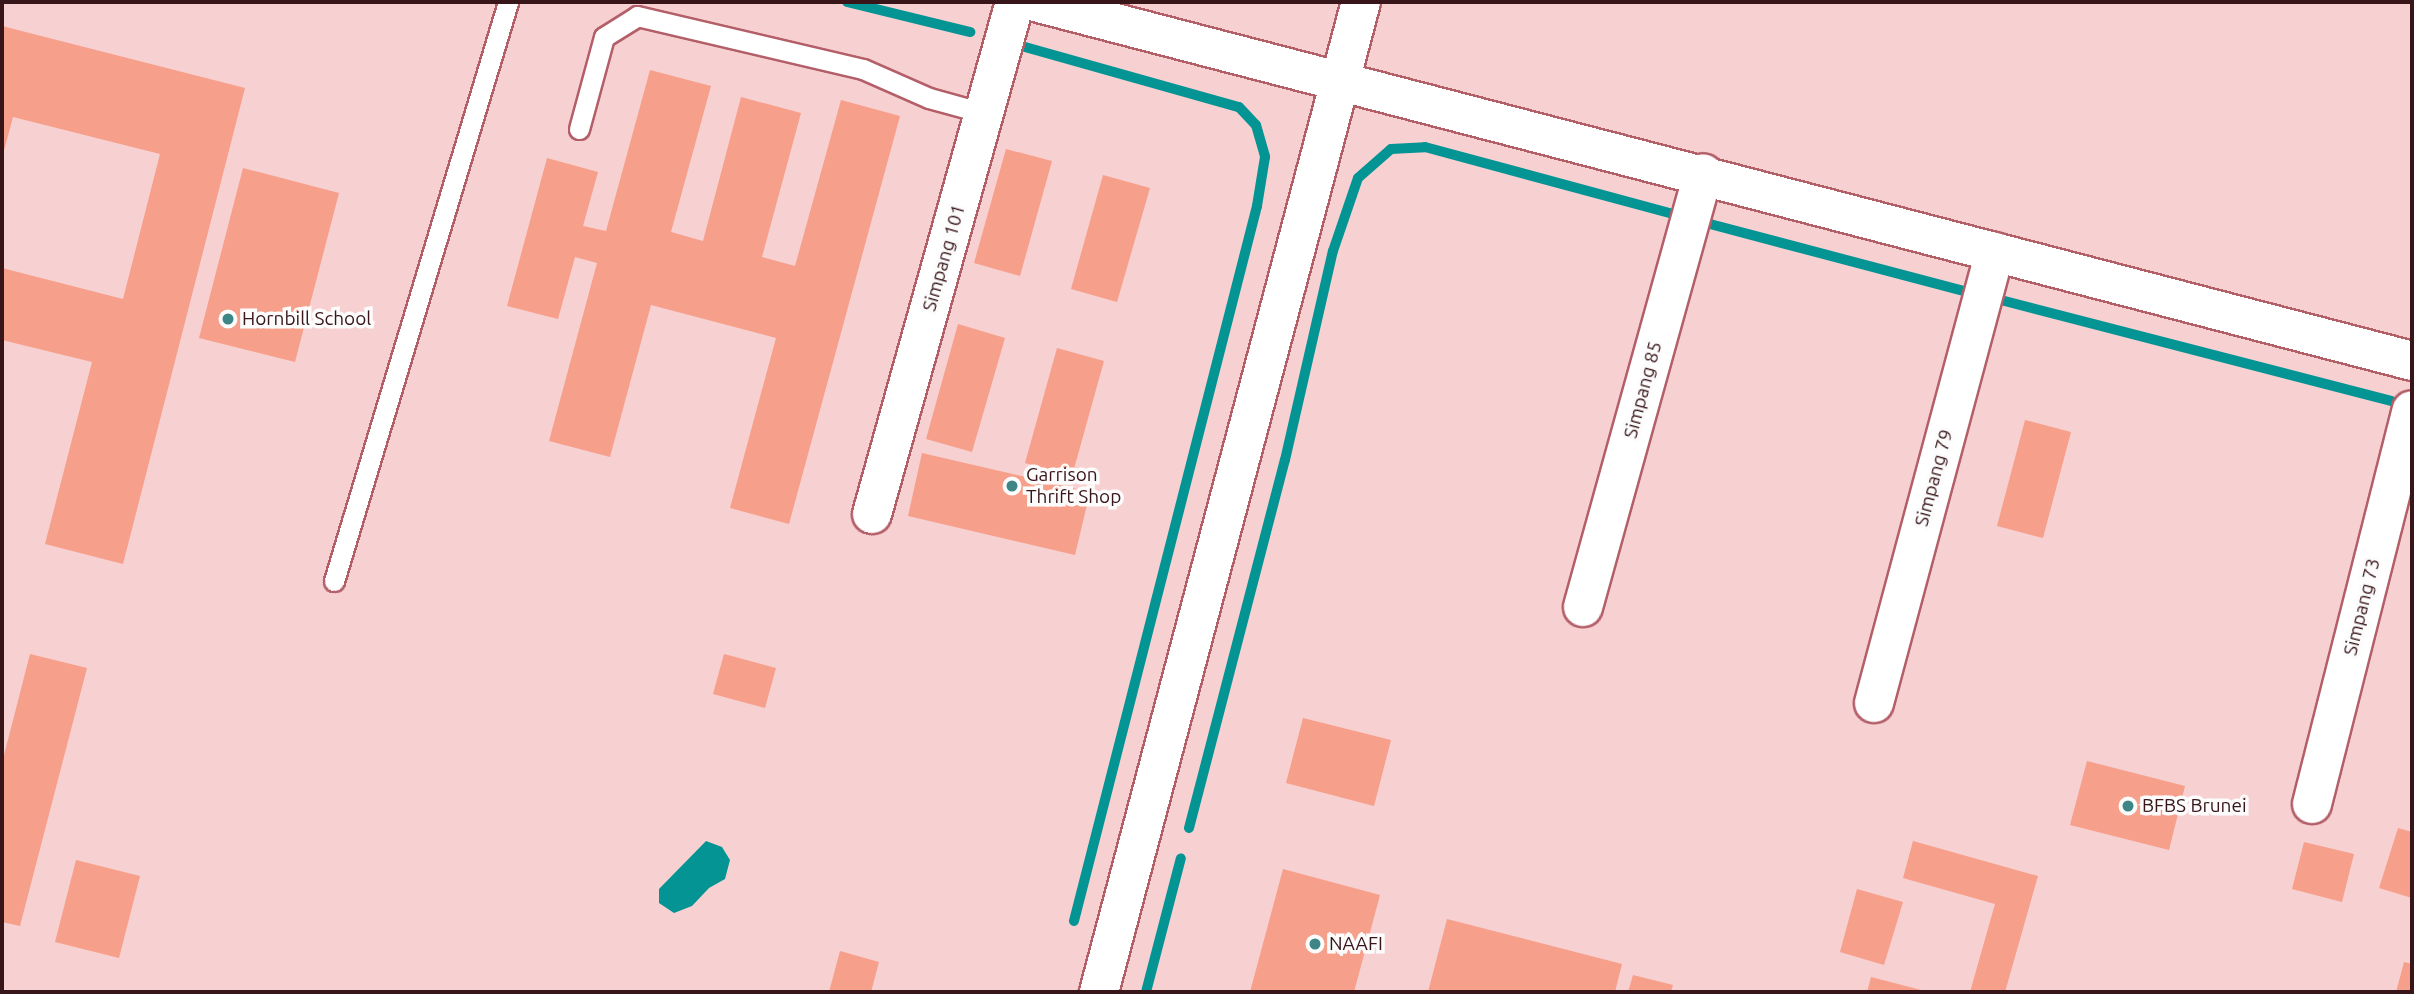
<!DOCTYPE html>
<html>
<head>
<meta charset="utf-8">
<style>
  body { margin:0 }
  #map { position:relative; width:2414px; height:994px; overflow:hidden; background:#f7d0d2; font-family:Ubuntu,sans-serif }
  div>[style] { position:absolute }
  .water>* { inset:0; background:#049494 }
  .stream>* { height:10px; margin:-5px; padding:0 5px; transform-origin:5px; border-radius:5px; background:#049494 }
  .building>* { inset:0; background:#f69f8a }
  .roads { filter:drop-shadow(2px 0 #b35f68) drop-shadow(-2px 0 #b35f68) drop-shadow(0 2px #b35f68) drop-shadow(0 -2px #b35f68) }
  .service>* { height:19px; margin:-9.5px; padding:0 9.5px; transform-origin:9.5px; border-radius:9.5px; background:#fff }
  .minor>* { height:38px; margin:-19px; padding:0 19px; transform-origin:19px; border-radius:19px; background:#fff }
  .dots>* { width:19px; height:19px; translate:-50% -50%; box-sizing:border-box; border:4px solid #fcfcfc; border-radius:50% }
  span { translate:-50% -50%; white-space:nowrap; text-align:center; line-height:1.15; -webkit-text-stroke:7px #fcfcfc; paint-order:stroke }
  .street-label { font-size:19px; color:#371519 }
  .poi-label { font-size:19px; color:#371519 }
  .left { translate:0 -50%; text-align:left }
  .frame { position:absolute; inset:0; border:4px solid #371519; pointer-events:none }
</style>
</head>
<body>
<div id="map">
  <div class="water">
    <div style="clip-path:polygon(706px 841px,722px 847px,730px 860px,725px 879px,709px 888px,692px 906px,674px 913px,659px 903px,659px 889px)"></div>
  </div>
  <div class="stream">
    <div style="left:847px;top:2px;width:127px;rotate:13.7deg"></div>
    <div style="left:1025px;top:47px;width:222px;rotate:15.7deg"></div>
    <div style="left:1239px;top:107px;width:25px;rotate:47deg"></div>
    <div style="left:1256px;top:125px;width:33px;rotate:74deg"></div>
    <div style="left:1265px;top:157px;width:50px;rotate:99.3deg"></div>
    <div style="left:1257px;top:206px;width:738px;rotate:104.36deg"></div>
    <div style="left:1710px;top:224px;width:263px;rotate:14.8deg"></div>
    <div style="left:1997px;top:299px;width:407px;rotate:14.5deg"></div>
    <div style="left:1189px;top:828px;width:380px;rotate:-75.4deg"></div>
    <div style="left:1285px;top:460px;width:214px;rotate:-77.1deg"></div>
    <div style="left:1333px;top:251px;width:77px;rotate:-71.1deg"></div>
    <div style="left:1358px;top:178px;width:44px;rotate:-41.3deg"></div>
    <div style="left:1391px;top:149px;width:34px;rotate:-3deg"></div>
    <div style="left:1425px;top:147px;width:258px;rotate:15.1deg"></div>
    <div style="left:1146px;top:992px;width:138px;rotate:-75.4deg"></div>
  </div>
  <div class="building">
    <div style="clip-path:polygon(2px 26px,245px 88px,123px 564px,45px 544px,92px 362px,2px 340px,2px 268px,123px 299px,160px 154px,13px 117px,2px 158px)"></div>
    <div style="clip-path:polygon(650px 70px,711px 86px,671px 232px,703px 241px,741px 97px,801px 113px,762px 257px,795px 266px,841px 100px,900px 116px,789px 524px,730px 508px,776px 338px,651px 305px,610px 457px,549px 441px,597px 263px,575px 257px,558px 319px,507px 306px,547px 158px,598px 172px,583px 226px,606px 231px)"></div>
    <div style="clip-path:polygon(1006px 149px,1052px 161px,1020px 276px,974px 263px)"></div>
    <div style="clip-path:polygon(243px 168px,339px 193px,295px 362px,199px 338px)"></div>
    <div style="clip-path:polygon(1103px 175px,1150px 188px,1117px 302px,1071px 289px)"></div>
    <div style="clip-path:polygon(958px 324px,1005px 338px,972px 452px,926px 439px)"></div>
    <div style="clip-path:polygon(1057px 348px,1104px 361px,1072px 476px,1025px 463px)"></div>
    <div style="clip-path:polygon(2025px 420px,2071px 432px,2043px 538px,1997px 526px)"></div>
    <div style="clip-path:polygon(922px 453px,1090px 492px,1075px 555px,908px 516px)"></div>
    <div style="clip-path:polygon(30px 654px,87px 668px,20px 926px,2px 922px,2px 763px)"></div>
    <div style="clip-path:polygon(724px 654px,776px 668px,765px 708px,713px 694px)"></div>
    <div style="clip-path:polygon(1303px 718px,1391px 740px,1374px 806px,1286px 783px)"></div>
    <div style="clip-path:polygon(2087px 761px,2185px 786px,2169px 850px,2070px 825px)"></div>
    <div style="clip-path:polygon(2398px 828px,2412px 832px,2412px 898px,2379px 888px)"></div>
    <div style="clip-path:polygon(1913px 841px,2038px 876px,2005px 992px,1970px 992px,1995px 904px,1903px 878px)"></div>
    <div style="clip-path:polygon(2304px 842px,2354px 854px,2342px 902px,2292px 889px)"></div>
    <div style="clip-path:polygon(76px 860px,140px 876px,119px 958px,55px 942px)"></div>
    <div style="clip-path:polygon(1283px 869px,1380px 895px,1354px 992px,1250px 992px)"></div>
    <div style="clip-path:polygon(1857px 889px,1903px 902px,1884px 965px,1840px 952px)"></div>
    <div style="clip-path:polygon(1447px 919px,1622px 964px,1615px 992px,1428px 992px)"></div>
    <div style="clip-path:polygon(840px 951px,879px 962px,871px 992px,829px 992px)"></div>
    <div style="clip-path:polygon(2404px 962px,2412px 964px,2412px 992px,2396px 992px)"></div>
    <div style="clip-path:polygon(1633px 975px,1673px 985px,1671px 992px,1628px 992px)"></div>
    <div style="clip-path:polygon(1871px 977px,1925px 991px,1925px 992px,1867px 992px)"></div>
  </div>
  <div class="roads">
    <div class="service">
      <div style="left:579px;top:129px;width:95px;rotate:-74.8deg"></div>
      <div style="left:604px;top:37px;width:39px;rotate:-32deg"></div>
      <div style="left:637px;top:16px;width:232px;rotate:13.2deg"></div>
      <div style="left:863px;top:69px;width:72px;rotate:23.7deg"></div>
      <div style="left:929px;top:98px;width:57px;rotate:15.3deg"></div>
      <div style="left:334px;top:581px;width:605px;rotate:-73.27deg"></div>
    </div>
    <div class="minor">
      <div style="left:1035px;top:2px;width:1423px;rotate:14.61deg"></div>
      <div style="left:872px;top:514px;width:532px;rotate:-74.4deg"></div>
      <div style="left:1583px;top:607px;width:450px;rotate:-74.5deg"></div>
      <div style="left:1874px;top:703px;width:467px;rotate:-75deg"></div>
      <div style="left:2312px;top:804px;width:406px;rotate:-75.8deg"></div>
      <div style="left:1099px;top:992px;width:1024px;rotate:-75.18deg"></div>
    </div>
  </div>
  <div class="dots">
    <div style="left:228px;top:319px;background:#3e8686"></div>
    <div style="left:1012px;top:486px;background:#3e8686"></div>
    <div style="left:2128px;top:806px;background:#3e8686"></div>
    <div style="left:1315px;top:944px;background:#3e8686"></div>
  </div>
  <div class="street-label">
    <span style="left:944px;top:258px;rotate:-74deg">Simpang 101</span>
    <span style="left:1643px;top:390px;rotate:-75deg">Simpang 85</span>
    <span style="left:1934px;top:478px;rotate:-75deg">Simpang 79</span>
    <span style="left:2362px;top:607px;rotate:-76deg">Simpang 73</span>
  </div>
  <div class="poi-label">
    <span class="left" style="left:242px;top:319px">Hornbill School</span>
    <span class="left" style="left:1026px;top:486px">Garrison<br>Thrift Shop</span>
    <span class="left" style="left:2142px;top:806px">BFBS Brunei</span>
    <span class="left" style="left:1329px;top:944px">NAAFI</span>
  </div>
  <div class="frame"></div>
</div>
</body>
</html>
